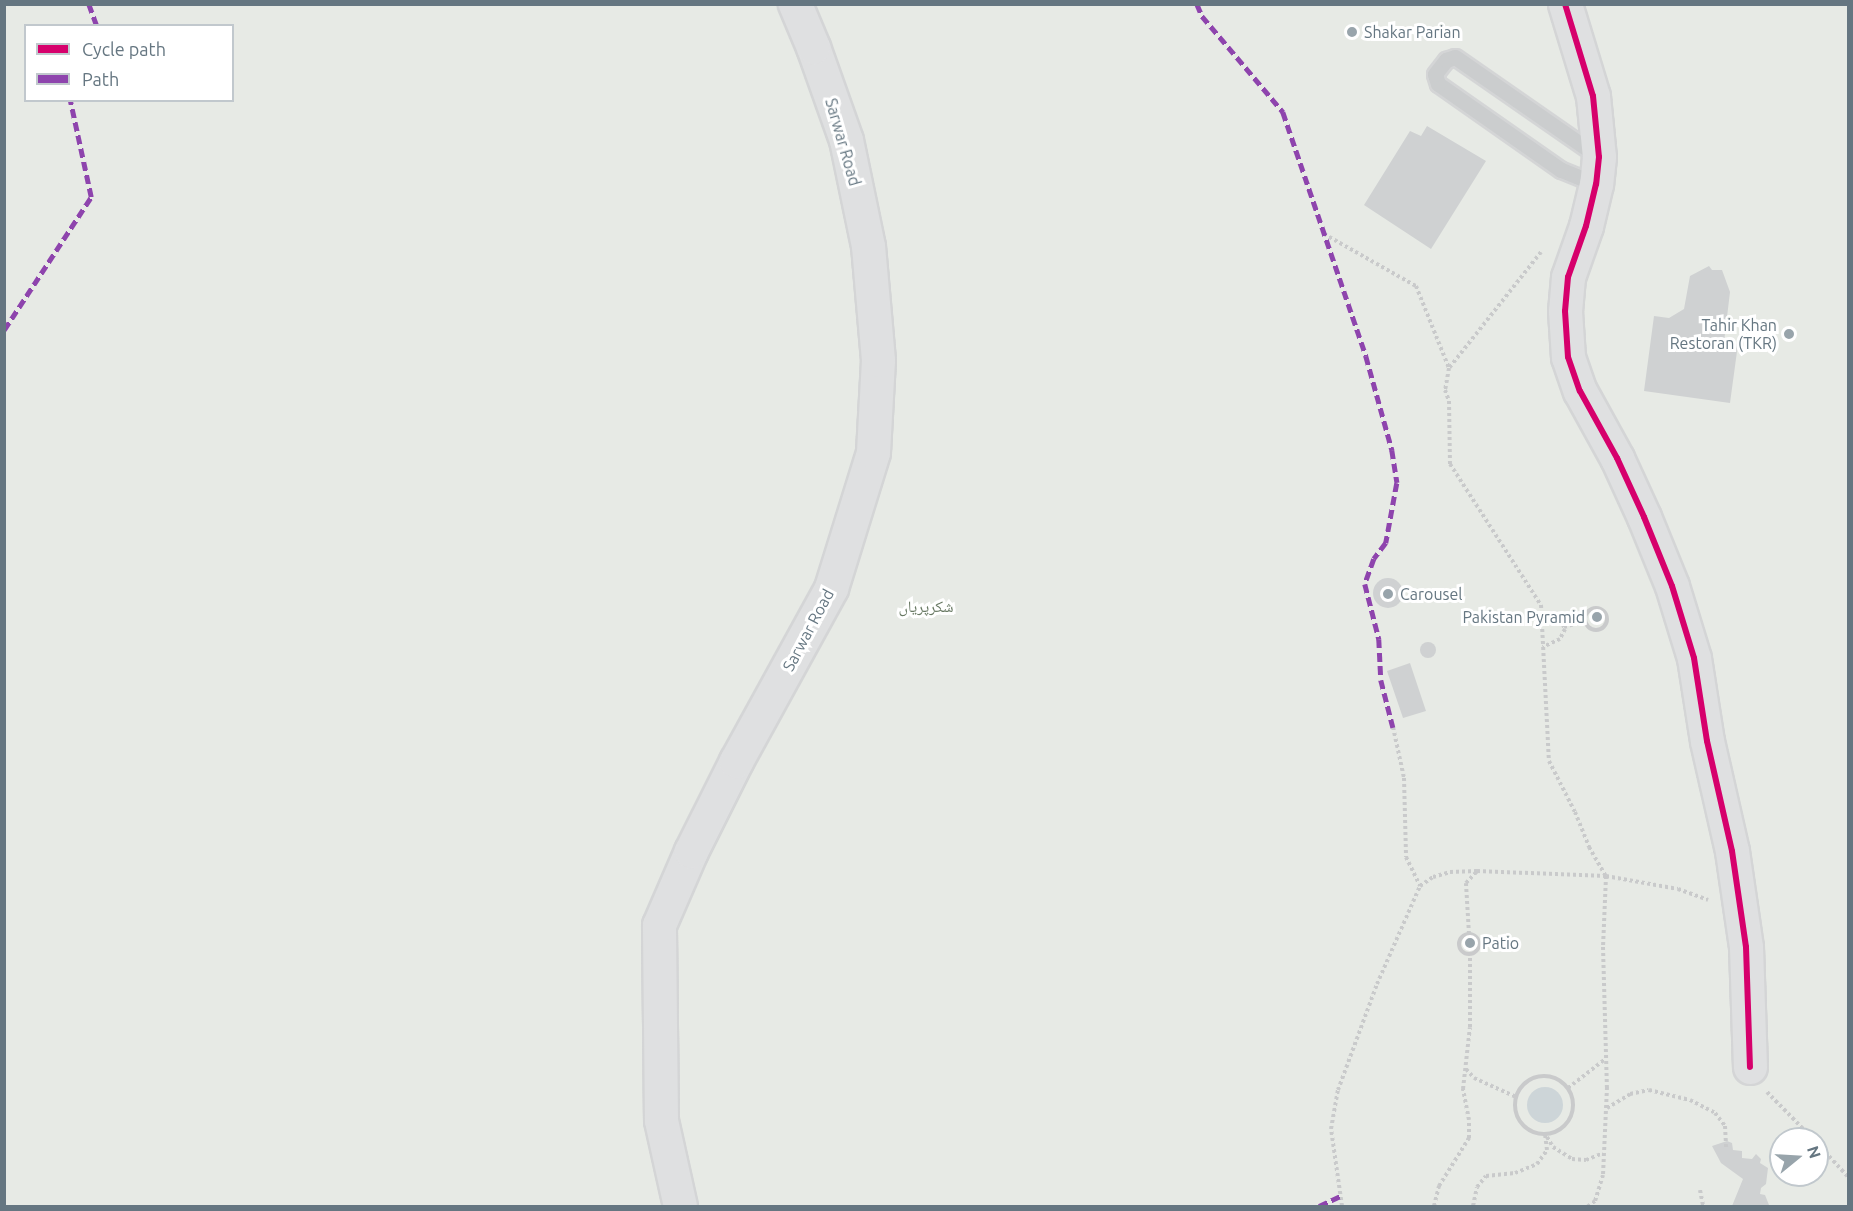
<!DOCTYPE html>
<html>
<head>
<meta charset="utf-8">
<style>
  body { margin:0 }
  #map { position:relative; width:1853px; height:1211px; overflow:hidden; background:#f8f8f8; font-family:Ubuntu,"Noto Naskh Arabic",sans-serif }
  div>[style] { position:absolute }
  .green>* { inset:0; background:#e7eae5 }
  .water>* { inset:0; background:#cdd5d8 }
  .round { border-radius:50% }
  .building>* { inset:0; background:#cfd1d2 }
  .path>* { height:4px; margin-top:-2px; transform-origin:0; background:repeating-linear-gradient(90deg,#c9cacb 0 3px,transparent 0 6px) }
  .path>.ring { margin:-2px; padding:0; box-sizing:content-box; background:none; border:4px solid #c9cacb; border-radius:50% }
  .roads { filter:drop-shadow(2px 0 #d4d5d6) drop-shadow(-2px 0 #d4d5d6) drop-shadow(0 2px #d4d5d6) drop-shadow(0 -2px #d4d5d6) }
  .lane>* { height:15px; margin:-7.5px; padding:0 7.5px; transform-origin:7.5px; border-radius:7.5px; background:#cbcdce }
  .secondary>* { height:33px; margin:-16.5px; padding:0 16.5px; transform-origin:16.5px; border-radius:16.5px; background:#dfe0e1 }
  .quiet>* { height:4.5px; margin-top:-2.25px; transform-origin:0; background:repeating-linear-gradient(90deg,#8e44ad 0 9px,transparent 0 13.5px) }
  .cycleway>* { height:6px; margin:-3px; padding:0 3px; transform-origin:3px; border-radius:3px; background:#d6006c }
  .dots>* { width:16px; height:16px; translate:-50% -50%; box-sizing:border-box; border:3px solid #fff; border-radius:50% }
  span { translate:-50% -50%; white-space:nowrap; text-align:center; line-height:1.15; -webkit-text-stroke:6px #fff; paint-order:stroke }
  .poi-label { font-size:16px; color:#657681 }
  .left { translate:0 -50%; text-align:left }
  .right { translate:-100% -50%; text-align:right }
  .street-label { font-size:16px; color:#657681 }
  .park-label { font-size:16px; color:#687963 }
  .frame { position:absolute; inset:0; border:6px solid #657681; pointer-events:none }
  .legend { position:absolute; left:24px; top:24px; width:210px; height:78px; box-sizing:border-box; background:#fff; border:2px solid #c1c8cd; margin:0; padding:8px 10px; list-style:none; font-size:18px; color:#657681 }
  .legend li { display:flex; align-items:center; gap:12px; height:30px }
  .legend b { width:30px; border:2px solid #c1c8cd }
  .north { position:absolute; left:1769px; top:1127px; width:60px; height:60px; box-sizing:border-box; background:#fff; border:2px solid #c1c8cd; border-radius:50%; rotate:72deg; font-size:16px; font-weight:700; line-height:24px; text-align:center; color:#657681 }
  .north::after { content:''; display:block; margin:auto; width:21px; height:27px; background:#98a4ab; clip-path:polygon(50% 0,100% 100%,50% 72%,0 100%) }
</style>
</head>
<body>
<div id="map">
  <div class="green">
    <div style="clip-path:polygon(evenodd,5px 5px,1848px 5px,1848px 1206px,5px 1206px,5px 5px,26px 26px,232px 26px,232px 100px,26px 100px,26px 26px,5px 5px,1781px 1139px,1817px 1139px,1817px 1175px,1781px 1175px,1781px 1139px)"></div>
  </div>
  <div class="water">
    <div class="round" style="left:1527px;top:1087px;width:36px;height:36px"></div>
  </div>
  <div class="building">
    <div style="clip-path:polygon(1427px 126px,1486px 161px,1431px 249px,1364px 205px,1410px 131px,1421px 136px)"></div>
    <div style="clip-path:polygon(1709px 266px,1712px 270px,1722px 270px,1730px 292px,1724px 342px,1738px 344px,1730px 403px,1644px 391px,1654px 316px,1669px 318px,1684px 309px,1690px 276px)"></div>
    <div class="round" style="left:1373px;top:578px;width:30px;height:30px"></div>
    <div class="round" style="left:1420px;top:642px;width:16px;height:16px"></div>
    <div style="clip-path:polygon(1410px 663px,1426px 711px,1403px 718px,1387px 671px)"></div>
    <div class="round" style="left:1463px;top:937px;width:14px;height:14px"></div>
    <div style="clip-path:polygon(1727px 1141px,1732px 1143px,1733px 1150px,1742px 1151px,1742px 1158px,1752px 1159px,1756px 1154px,1761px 1159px,1760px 1163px,1768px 1168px,1766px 1184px,1761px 1188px,1760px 1194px,1765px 1195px,1769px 1205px,1732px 1206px,1743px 1179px,1721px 1163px,1712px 1146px)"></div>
  </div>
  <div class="path">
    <div style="left:1324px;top:234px;width:106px;rotate:29.5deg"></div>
    <div style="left:1416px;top:286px;width:88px;rotate:68.1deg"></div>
    <div style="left:1541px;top:252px;width:148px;rotate:128.4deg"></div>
    <div style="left:1449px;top:368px;width:22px;rotate:100deg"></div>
    <div style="left:1445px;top:390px;width:12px;rotate:70deg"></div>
    <div style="left:1449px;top:401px;width:63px;rotate:89.1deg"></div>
    <div style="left:1450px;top:464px;width:168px;rotate:57.2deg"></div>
    <div style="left:1541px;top:605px;width:156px;rotate:87.1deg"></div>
    <div style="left:1549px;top:761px;width:57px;rotate:63deg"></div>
    <div style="left:1575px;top:812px;width:38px;rotate:68deg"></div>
    <div style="left:1589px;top:847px;width:34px;rotate:60deg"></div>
    <div style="left:1606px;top:876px;width:71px;rotate:92.4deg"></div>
    <div style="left:1603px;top:947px;width:140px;rotate:88.4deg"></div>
    <div style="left:1607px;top:1087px;width:88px;rotate:92.6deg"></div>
    <div style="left:1603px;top:1175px;width:27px;rotate:107deg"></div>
    <div style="left:1595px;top:1201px;width:9px;rotate:144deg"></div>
    <div class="ring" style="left:1585px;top:608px;width:18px;height:18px"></div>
    <div style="left:1541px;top:618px;width:19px;rotate:3deg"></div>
    <div style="left:1560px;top:619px;width:11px;rotate:63deg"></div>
    <div style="left:1565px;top:629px;width:11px;rotate:117deg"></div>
    <div style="left:1560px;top:639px;width:19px;rotate:155deg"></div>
    <div style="left:1564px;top:627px;width:22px;rotate:-16deg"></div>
    <div style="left:1393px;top:727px;width:52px;rotate:77.8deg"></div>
    <div style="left:1404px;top:778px;width:79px;rotate:88.5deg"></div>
    <div style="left:1406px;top:857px;width:32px;rotate:64deg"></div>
    <div style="left:1469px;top:934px;width:51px;rotate:-93.4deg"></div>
    <div style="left:1466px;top:883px;width:16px;rotate:-47deg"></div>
    <div style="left:1477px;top:871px;width:129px;rotate:2.2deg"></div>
    <div style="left:1606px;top:876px;width:73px;rotate:10.2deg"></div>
    <div style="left:1678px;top:889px;width:32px;rotate:20deg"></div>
    <div class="ring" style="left:1459px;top:934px;width:16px;height:16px"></div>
    <div style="left:1466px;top:1069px;width:12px;rotate:48deg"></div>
    <div style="left:1474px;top:1078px;width:46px;rotate:24.3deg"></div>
    <div class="ring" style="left:1515px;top:1076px;width:54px;height:54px"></div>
    <div style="left:1568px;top:1088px;width:46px;rotate:-37.9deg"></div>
    <div style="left:1767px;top:1092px;width:66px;rotate:45.6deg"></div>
    <div style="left:1607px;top:1108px;width:27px;rotate:-31deg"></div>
    <div style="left:1630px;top:1094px;width:19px;rotate:-12deg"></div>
    <div style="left:1649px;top:1090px;width:42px;rotate:13.7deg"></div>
    <div style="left:1690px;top:1100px;width:28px;rotate:27deg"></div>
    <div style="left:1715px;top:1113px;width:16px;rotate:52deg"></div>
    <div style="left:1725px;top:1126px;width:22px;rotate:87deg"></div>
    <div style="left:1547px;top:1137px;width:12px;rotate:59deg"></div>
    <div style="left:1553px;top:1147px;width:22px;rotate:32deg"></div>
    <div style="left:1572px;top:1159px;width:14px;rotate:4deg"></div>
    <div style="left:1586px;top:1160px;width:18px;rotate:-22deg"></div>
    <div style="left:1817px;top:1143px;width:46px;rotate:47.6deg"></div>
    <div style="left:1700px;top:1190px;width:16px;rotate:79deg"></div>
    <div style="left:1342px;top:1206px;width:78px;rotate:-98.1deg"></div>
    <div style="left:1331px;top:1129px;width:40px;rotate:-80deg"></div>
    <div style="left:1338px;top:1090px;width:113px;rotate:-69.8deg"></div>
    <div style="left:1377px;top:984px;width:107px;rotate:-66.3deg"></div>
    <div style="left:1420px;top:886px;width:16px;rotate:-35deg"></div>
    <div style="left:1433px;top:877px;width:18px;rotate:-16deg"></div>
    <div style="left:1450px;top:872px;width:27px;rotate:-2deg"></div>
    <div style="left:1434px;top:1206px;width:21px;rotate:-76deg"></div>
    <div style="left:1439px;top:1186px;width:57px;rotate:-58deg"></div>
    <div style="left:1469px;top:1138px;width:18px;rotate:-90deg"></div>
    <div style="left:1469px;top:1120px;width:32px;rotate:-101deg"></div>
    <div style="left:1463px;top:1089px;width:62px;rotate:-83.6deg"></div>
    <div style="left:1470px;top:1027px;width:73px;rotate:-90deg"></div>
    <div style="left:1473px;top:1206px;width:19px;rotate:-78deg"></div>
    <div style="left:1477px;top:1187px;width:14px;rotate:-51deg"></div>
    <div style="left:1486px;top:1176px;width:29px;rotate:-6deg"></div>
    <div style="left:1515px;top:1173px;width:24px;rotate:-22deg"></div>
    <div style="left:1537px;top:1164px;width:17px;rotate:-54deg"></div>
    <div style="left:1547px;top:1150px;width:16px;rotate:-97deg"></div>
  </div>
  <div class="roads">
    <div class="lane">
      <div style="left:1596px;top:184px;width:38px;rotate:-158deg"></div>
      <div style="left:1561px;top:170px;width:150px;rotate:-145deg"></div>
      <div style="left:1438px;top:84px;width:10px;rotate:-107deg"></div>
      <div style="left:1435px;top:74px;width:18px;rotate:-52deg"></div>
      <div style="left:1446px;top:60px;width:9px;rotate:-18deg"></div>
      <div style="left:1455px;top:57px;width:172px;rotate:34.8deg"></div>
    </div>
    <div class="secondary">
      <div style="left:1565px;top:4px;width:96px;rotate:73.1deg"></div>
      <div style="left:1593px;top:96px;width:61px;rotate:84.4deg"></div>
      <div style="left:1599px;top:157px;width:27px;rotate:96deg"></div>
      <div style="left:1596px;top:184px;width:43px;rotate:103.4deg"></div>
      <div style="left:1586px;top:226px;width:54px;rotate:109.4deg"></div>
      <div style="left:1568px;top:277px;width:34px;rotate:95deg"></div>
      <div style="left:1565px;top:311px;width:46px;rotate:86.3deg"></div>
      <div style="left:1568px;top:357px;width:36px;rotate:71deg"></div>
      <div style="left:1580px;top:391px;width:77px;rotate:61.1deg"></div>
      <div style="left:1617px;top:458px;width:65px;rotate:65.4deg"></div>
      <div style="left:1644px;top:517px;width:74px;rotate:67.9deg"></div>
      <div style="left:1672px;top:586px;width:75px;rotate:73deg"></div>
      <div style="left:1694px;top:658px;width:84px;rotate:81.1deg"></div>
      <div style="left:1707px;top:741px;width:113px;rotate:77.2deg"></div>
      <div style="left:1732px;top:851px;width:97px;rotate:81.7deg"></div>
      <div style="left:1746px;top:947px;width:120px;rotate:88.1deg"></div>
      <div style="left:680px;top:1206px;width:88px;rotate:-102.5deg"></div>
      <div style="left:661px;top:1120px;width:195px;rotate:-90.6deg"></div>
      <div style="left:659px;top:925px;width:81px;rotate:-66.6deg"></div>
      <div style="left:691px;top:851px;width:101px;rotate:-63.4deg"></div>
      <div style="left:736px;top:761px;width:197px;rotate:-61.2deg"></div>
      <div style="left:831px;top:588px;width:142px;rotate:-72.8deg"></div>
      <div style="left:873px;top:452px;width:92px;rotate:-86.9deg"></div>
      <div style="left:878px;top:360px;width:114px;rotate:-95deg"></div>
      <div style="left:868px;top:246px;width:108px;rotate:-101.7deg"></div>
      <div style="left:846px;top:140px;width:99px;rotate:-109.5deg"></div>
      <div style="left:813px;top:47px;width:47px;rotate:-112.7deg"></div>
    </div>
  </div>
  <div class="quiet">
    <div style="left:89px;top:4px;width:23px;rotate:70deg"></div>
    <div style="left:1197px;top:4px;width:13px;rotate:67deg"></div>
    <div style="left:1202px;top:16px;width:126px;rotate:49.8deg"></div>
    <div style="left:1283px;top:112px;width:258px;rotate:71.2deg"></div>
    <div style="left:1366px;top:356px;width:98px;rotate:74.5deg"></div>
    <div style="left:1392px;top:450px;width:33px;rotate:81deg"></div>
    <div style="left:1397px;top:483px;width:61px;rotate:100.4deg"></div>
    <div style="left:1386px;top:543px;width:20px;rotate:127deg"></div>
    <div style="left:1374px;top:559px;width:27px;rotate:110deg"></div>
    <div style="left:1365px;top:584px;width:57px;rotate:75.7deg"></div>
    <div style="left:1379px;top:639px;width:41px;rotate:87.2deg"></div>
    <div style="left:1381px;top:680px;width:49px;rotate:75.7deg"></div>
    <div style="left:4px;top:330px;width:159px;rotate:-56.8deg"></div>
    <div style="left:91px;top:197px;width:99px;rotate:-102.2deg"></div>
    <div style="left:1319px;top:1206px;width:23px;rotate:-25deg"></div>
  </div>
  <div class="cycleway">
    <div style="left:1565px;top:4px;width:96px;rotate:73.1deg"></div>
    <div style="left:1593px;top:96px;width:61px;rotate:84.4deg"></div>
    <div style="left:1599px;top:157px;width:27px;rotate:96deg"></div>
    <div style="left:1596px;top:184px;width:43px;rotate:103.4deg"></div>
    <div style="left:1586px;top:226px;width:54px;rotate:109.4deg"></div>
    <div style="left:1568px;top:277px;width:34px;rotate:95deg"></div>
    <div style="left:1565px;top:311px;width:46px;rotate:86.3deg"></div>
    <div style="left:1568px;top:357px;width:36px;rotate:71deg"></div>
    <div style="left:1580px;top:391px;width:77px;rotate:61.1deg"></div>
    <div style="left:1617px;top:458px;width:65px;rotate:65.4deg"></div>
    <div style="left:1644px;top:517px;width:74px;rotate:67.9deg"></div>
    <div style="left:1672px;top:586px;width:75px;rotate:73deg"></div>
    <div style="left:1694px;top:658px;width:84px;rotate:81.1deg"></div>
    <div style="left:1707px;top:741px;width:113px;rotate:77.2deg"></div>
    <div style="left:1732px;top:851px;width:97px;rotate:81.7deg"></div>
    <div style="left:1746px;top:947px;width:120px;rotate:88.1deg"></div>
  </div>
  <div class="dots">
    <div style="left:1352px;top:32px;background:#98a4ab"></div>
    <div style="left:1789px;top:334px;background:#98a4ab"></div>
    <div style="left:1388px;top:594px;background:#98a4ab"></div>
    <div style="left:1597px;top:617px;background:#98a4ab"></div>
    <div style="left:1470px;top:943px;background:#98a4ab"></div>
  </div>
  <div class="poi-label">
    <span class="left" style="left:1364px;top:32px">Shakar Parian</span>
    <span class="right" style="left:1777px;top:334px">Tahir Khan<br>Restoran (TKR)</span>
    <span class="left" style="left:1400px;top:594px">Carousel</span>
    <span class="right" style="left:1585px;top:617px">Pakistan Pyramid</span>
    <span class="left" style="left:1482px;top:943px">Patio</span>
  </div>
  <div class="street-label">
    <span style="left:843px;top:142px;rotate:74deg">Sarwar Road</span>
    <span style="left:808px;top:630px;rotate:-62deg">Sarwar Road</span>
  </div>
  <div class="park-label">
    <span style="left:926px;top:606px">شکرپریاں</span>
  </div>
  <div class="frame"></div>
  <ul class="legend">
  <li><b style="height:8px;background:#d6006c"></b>Cycle path</li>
  <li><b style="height:8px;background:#8e44ad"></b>Path</li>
  </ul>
  <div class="north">N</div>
</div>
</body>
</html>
